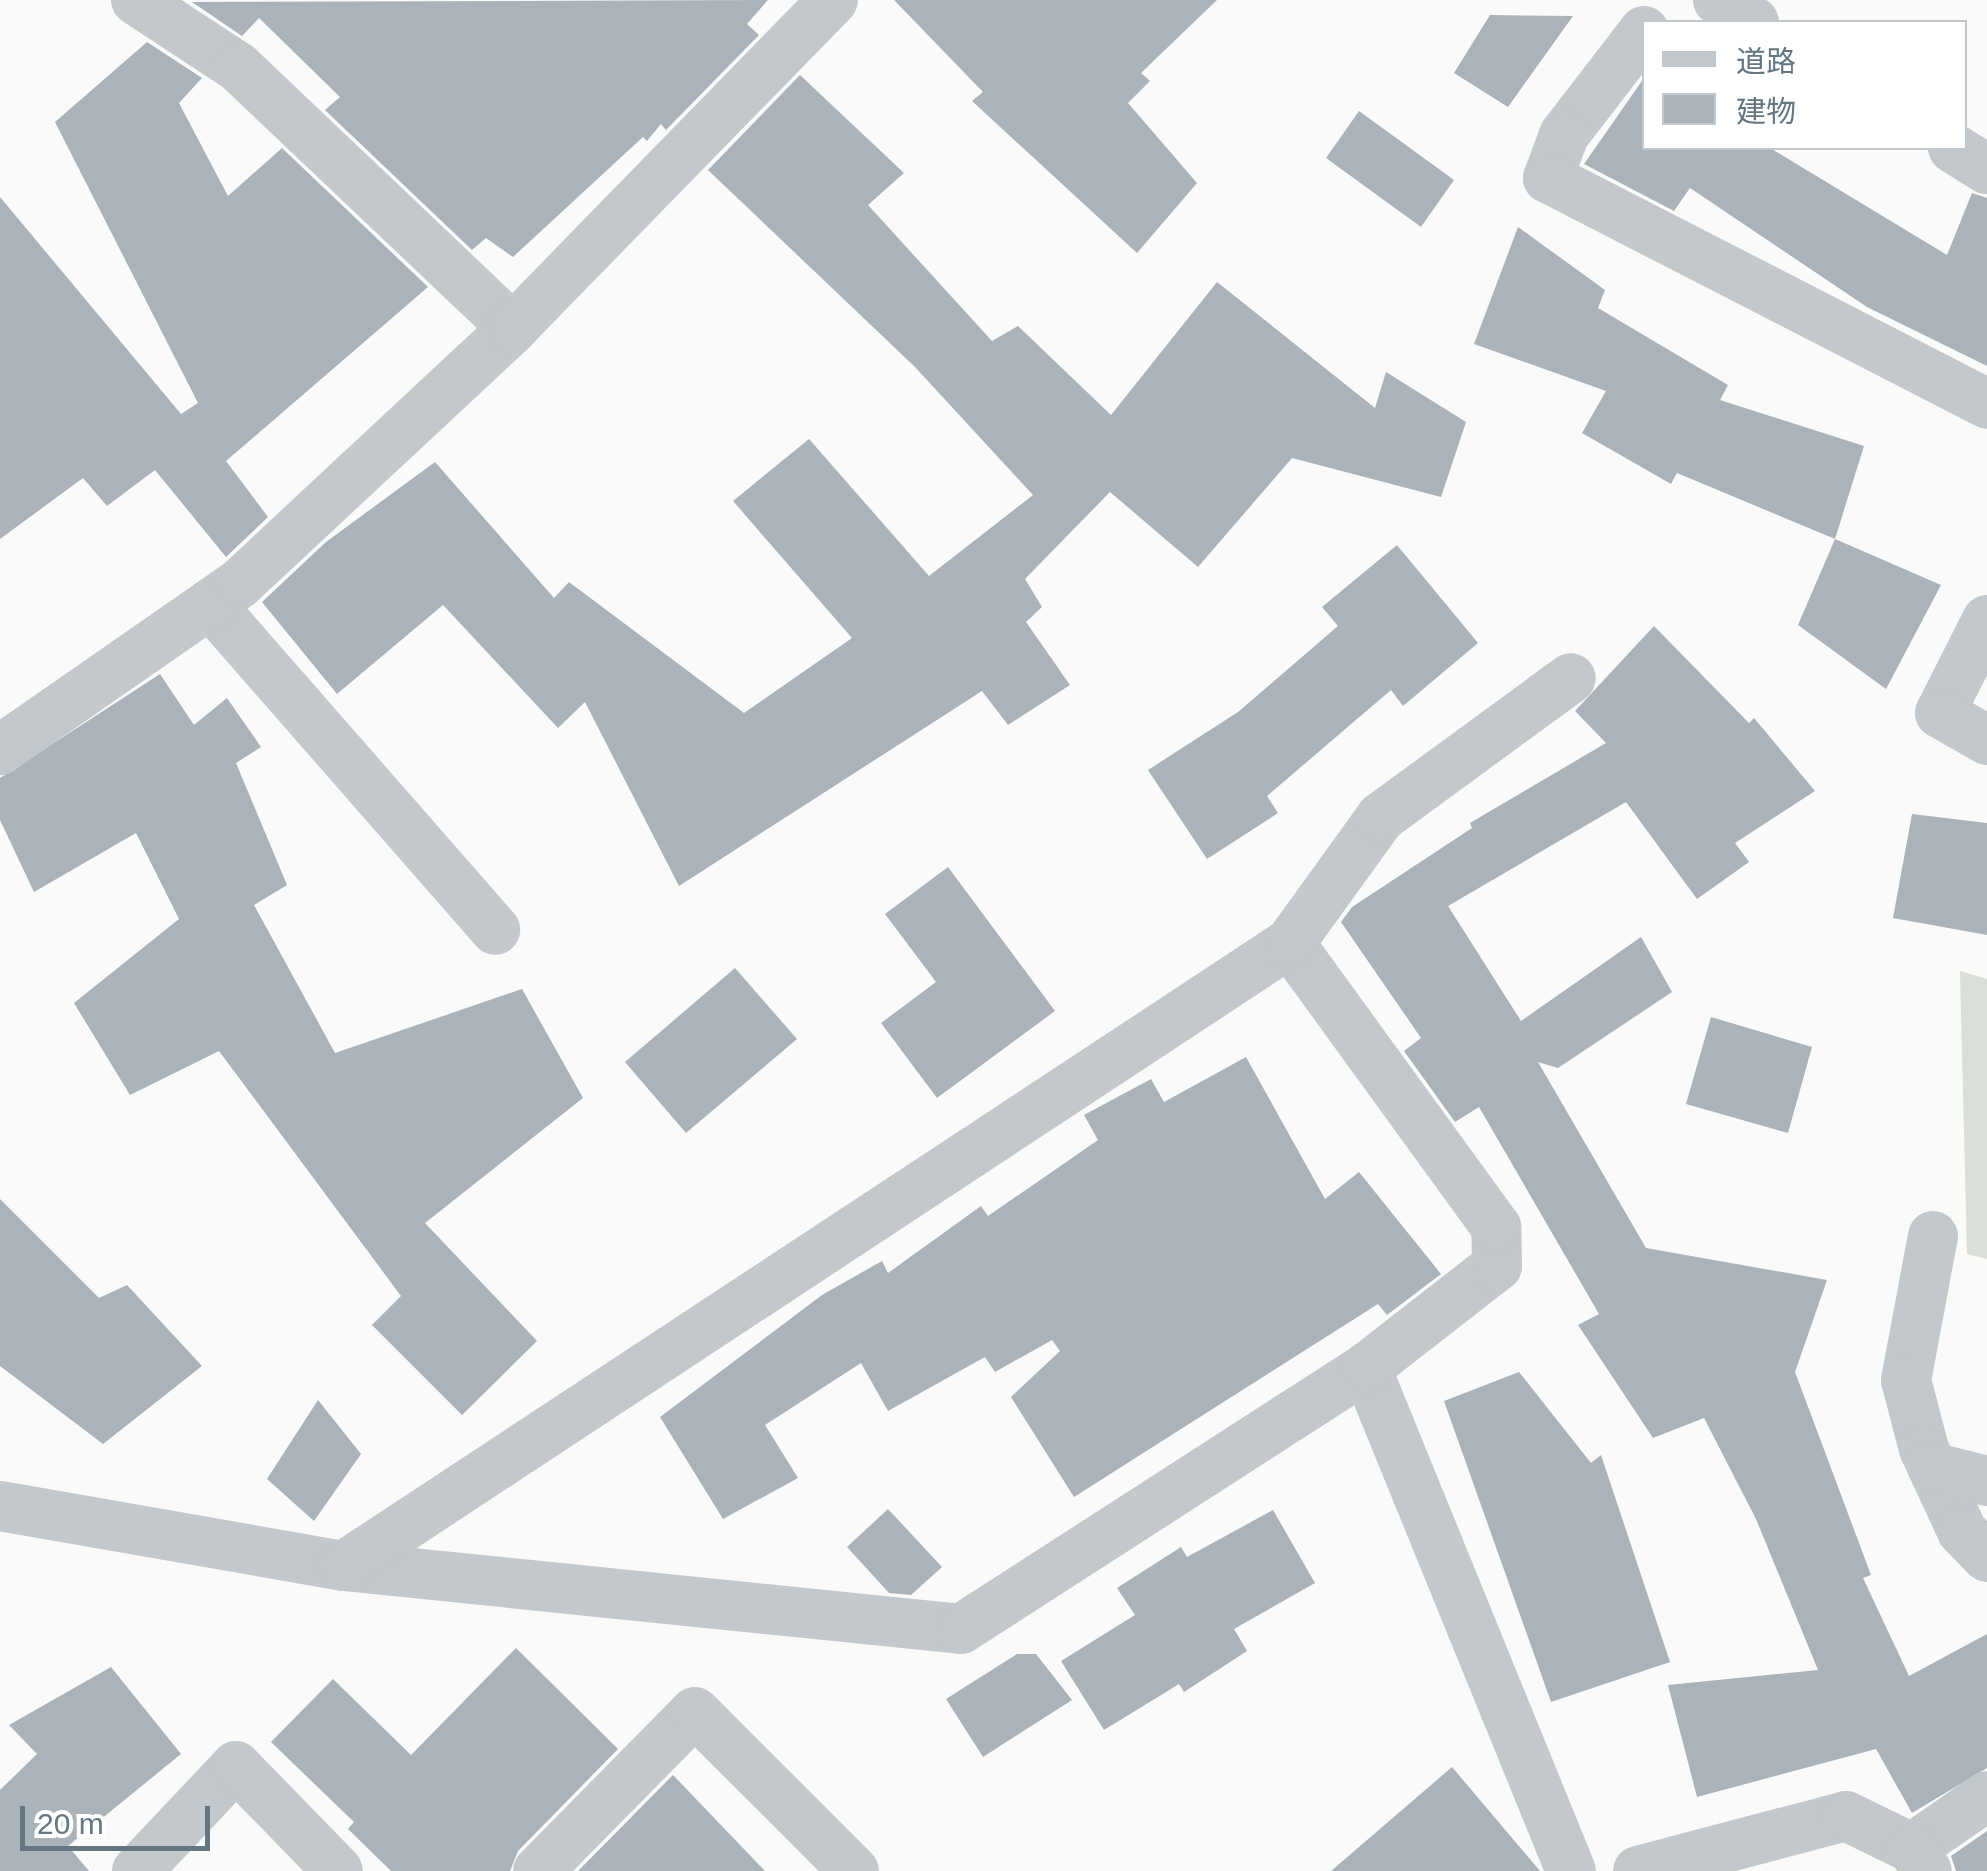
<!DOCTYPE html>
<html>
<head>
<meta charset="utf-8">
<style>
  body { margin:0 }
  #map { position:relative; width:1987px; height:1871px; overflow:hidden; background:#fafaf8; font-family:Helvetica,"Noto Sans JP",sans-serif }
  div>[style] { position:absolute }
  .green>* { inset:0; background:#dadfd7 }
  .building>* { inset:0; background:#aab3b9 }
  .minor>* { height:50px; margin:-25px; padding:0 25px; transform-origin:25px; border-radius:25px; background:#c3c8cc }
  span { translate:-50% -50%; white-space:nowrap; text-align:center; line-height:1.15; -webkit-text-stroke:10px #fff; paint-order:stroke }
  .legend { position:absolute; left:1642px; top:20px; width:325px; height:130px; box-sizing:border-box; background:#fff; border:2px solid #c1c8cd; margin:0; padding:12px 18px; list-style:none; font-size:30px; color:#657683 }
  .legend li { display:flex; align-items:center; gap:20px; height:50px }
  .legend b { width:50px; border:2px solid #c1c8cd }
  .scale { position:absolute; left:20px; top:1806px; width:190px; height:45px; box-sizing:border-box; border:5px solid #657683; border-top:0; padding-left:12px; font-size:30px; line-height:35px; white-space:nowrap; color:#657683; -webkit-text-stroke:8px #fff; paint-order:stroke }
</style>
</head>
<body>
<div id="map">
  <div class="green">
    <div style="clip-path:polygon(1960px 971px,1987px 979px,1987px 1259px,1967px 1254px)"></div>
  </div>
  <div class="building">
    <div style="clip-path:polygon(768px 0,747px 24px,759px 35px,666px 130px,661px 124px,647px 141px,643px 137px,513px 257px,486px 238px,472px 250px,325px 110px,340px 97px,259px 18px,242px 36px,192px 2px)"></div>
    <div style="clip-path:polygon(894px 0,1217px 0,1141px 73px,1150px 81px,1128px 103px,1197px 183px,1137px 253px,972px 101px,983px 92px)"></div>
    <div style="clip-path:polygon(1490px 15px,1573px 16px,1508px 107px,1454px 73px)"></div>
    <div style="clip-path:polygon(147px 42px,202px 78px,179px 103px,228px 196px,282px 148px,428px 287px,226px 461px,268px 517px,226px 557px,155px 470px,107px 506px,83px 478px,0 539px,0 197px,181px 414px,198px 403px,55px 122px)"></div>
    <div style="clip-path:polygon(800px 75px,904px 173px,868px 205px,992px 341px,1018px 326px,1111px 415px,1217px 282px,1375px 408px,1386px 372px,1466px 422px,1441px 497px,1292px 458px,1198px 567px,1110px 492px,1025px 579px,1042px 607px,1026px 622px,1070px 685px,1008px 725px,982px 691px,679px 886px,585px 702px,558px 728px,443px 605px,337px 694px,262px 602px,326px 542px,435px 462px,554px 598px,569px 582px,744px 713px,852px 638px,733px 501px,809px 439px,929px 576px,1033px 495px,915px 367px,708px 170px)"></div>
    <div style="clip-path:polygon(1644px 78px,1644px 148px,1770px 148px,1947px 255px,1972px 193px,1987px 198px,1987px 366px,1867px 307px,1690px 188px,1674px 211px,1584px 164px)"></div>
    <div style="clip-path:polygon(1359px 111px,1454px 180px,1421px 227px,1326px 158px)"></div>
    <div style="clip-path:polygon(1518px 227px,1605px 290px,1598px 308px,1728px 385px,1720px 400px,1864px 446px,1835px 539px,1677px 473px,1671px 484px,1582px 433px,1606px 391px,1474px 344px)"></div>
    <div style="clip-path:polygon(1835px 539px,1941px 585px,1886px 689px,1798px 625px)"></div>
    <div style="clip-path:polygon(1397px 545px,1478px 643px,1403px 706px,1391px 690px,1267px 796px,1278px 813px,1207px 859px,1148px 770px,1238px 712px,1338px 626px,1322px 607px)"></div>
    <div style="clip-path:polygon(1654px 626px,1749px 723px,1754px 718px,1815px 791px,1735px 843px,1749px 862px,1697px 899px,1626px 802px,1448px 906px,1521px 1021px,1641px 937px,1672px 992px,1558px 1068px,1538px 1062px,1646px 1248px,1827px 1280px,1795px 1372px,1871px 1575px,1863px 1578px,1909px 1676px,1987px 1634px,1987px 1768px,1912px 1813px,1876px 1749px,1697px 1797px,1668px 1685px,1818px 1670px,1756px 1519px,1704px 1418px,1653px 1438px,1578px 1325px,1599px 1314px,1479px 1107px,1455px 1122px,1404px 1051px,1421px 1038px,1341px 922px,1352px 907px,1472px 828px,1470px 823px,1606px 743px,1575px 711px)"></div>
    <div style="clip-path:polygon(160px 674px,194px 725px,227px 698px,261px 747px,236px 763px,287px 885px,254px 905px,335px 1053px,522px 989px,583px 1098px,425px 1223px,537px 1341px,462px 1415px,372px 1325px,401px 1296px,219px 1051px,130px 1095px,74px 1003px,179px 919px,136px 833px,34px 892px,0 820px,0 778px)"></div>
    <div style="clip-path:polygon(1912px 814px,1987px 823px,1987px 935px,1893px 918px)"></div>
    <div style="clip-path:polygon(948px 867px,1055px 1011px,937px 1098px,881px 1023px,936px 982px,885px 914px)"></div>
    <div style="clip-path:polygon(735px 968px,797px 1039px,686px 1133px,625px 1062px)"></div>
    <div style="clip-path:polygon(1711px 1017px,1812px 1047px,1788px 1133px,1686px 1104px)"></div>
    <div style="clip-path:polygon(1246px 1057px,1325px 1199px,1359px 1172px,1441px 1274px,1387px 1315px,1378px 1304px,1074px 1497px,1011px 1397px,1060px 1351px,1052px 1340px,995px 1372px,985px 1357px,888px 1411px,861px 1363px,765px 1425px,798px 1478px,723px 1519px,660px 1417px,822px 1295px,882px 1261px,888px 1273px,981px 1206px,988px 1216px,1098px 1140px,1084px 1115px,1151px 1079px,1164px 1102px)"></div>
    <div style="clip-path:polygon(0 1199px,99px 1298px,127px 1285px,202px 1366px,103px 1444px,0 1366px)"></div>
    <div style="clip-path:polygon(1519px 1372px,1591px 1463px,1601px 1455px,1670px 1662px,1551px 1702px,1444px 1401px)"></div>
    <div style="clip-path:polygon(318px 1400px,361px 1454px,314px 1521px,267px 1479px)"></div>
    <div style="clip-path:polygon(888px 1509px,942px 1567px,911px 1595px,889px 1593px,847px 1547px)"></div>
    <div style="clip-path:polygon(1273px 1510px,1315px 1583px,1234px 1629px,1247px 1651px,1184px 1692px,1179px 1684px,1104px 1730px,1061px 1661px,1135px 1615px,1117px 1588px,1181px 1547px,1187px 1557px)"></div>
    <div style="clip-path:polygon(516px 1648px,618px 1749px,518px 1851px,510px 1871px,391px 1871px,348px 1829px,354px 1822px,271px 1742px,333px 1679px,411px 1755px)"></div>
    <div style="clip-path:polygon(1017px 1654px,1036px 1654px,1072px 1700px,983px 1757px,946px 1699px)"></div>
    <div style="clip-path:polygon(111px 1667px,181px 1754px,68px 1846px,89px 1871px,0 1871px,0 1790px,37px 1754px,9px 1725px)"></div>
    <div style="clip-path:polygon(1452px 1767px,1540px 1871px,1331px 1871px)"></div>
    <div style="clip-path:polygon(673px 1775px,765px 1871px,578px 1871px)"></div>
    <div style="clip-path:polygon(1987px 1831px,1987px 1871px,1956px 1871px,1951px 1856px)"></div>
  </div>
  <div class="minor">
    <div style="left:136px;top:0;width:122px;rotate:33.3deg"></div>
    <div style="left:238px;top:67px;width:379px;rotate:43.5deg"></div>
    <div style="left:1718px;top:0;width:42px;rotate:31.4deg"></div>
    <div style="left:1644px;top:31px;width:131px;rotate:127.6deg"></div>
    <div style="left:1564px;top:135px;width:46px;rotate:110.4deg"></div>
    <div style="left:1548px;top:178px;width:494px;rotate:27.2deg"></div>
    <div style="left:1953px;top:148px;width:40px;rotate:32deg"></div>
    <div style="left:210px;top:604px;width:433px;rotate:48.8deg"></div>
    <div style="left:1987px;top:620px;width:104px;rotate:116.8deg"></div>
    <div style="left:1940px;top:713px;width:54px;rotate:29.9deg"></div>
    <div style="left:0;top:750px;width:292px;rotate:-34.8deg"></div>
    <div style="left:240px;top:583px;width:374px;rotate:-43deg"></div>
    <div style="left:513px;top:328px;width:458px;rotate:-45.7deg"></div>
    <div style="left:1933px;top:1236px;width:147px;rotate:100.6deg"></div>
    <div style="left:1906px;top:1380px;width:71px;rotate:75.4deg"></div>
    <div style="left:1924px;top:1449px;width:90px;rotate:65.1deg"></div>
    <div style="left:1962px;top:1531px;width:36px;rotate:46deg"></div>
    <div style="left:1366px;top:1368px;width:543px;rotate:67.83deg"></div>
    <div style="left:1932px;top:1467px;width:57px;rotate:14.3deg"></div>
    <div style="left:0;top:1506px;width:349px;rotate:9.9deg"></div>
    <div style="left:344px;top:1566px;width:620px;rotate:5.83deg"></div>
    <div style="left:961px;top:1629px;width:482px;rotate:-32.8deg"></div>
    <div style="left:1366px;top:1368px;width:166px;rotate:-37.9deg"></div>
    <div style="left:1497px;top:1266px;width:39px;rotate:-91deg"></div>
    <div style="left:1496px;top:1227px;width:351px;rotate:-126deg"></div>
    <div style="left:344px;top:1566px;width:1133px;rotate:-33.37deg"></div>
    <div style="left:1290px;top:943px;width:155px;rotate:-54.2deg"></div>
    <div style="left:1381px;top:817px;width:235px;rotate:-36.2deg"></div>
    <div style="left:1912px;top:1848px;width:91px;rotate:-34.7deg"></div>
    <div style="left:137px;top:1871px;width:144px;rotate:-46.7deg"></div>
    <div style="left:236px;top:1766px;width:146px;rotate:45.8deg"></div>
    <div style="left:538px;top:1871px;width:223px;rotate:-45.4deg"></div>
    <div style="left:695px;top:1712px;width:225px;rotate:45deg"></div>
    <div style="left:1638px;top:1871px;width:215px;rotate:-14.8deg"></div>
    <div style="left:1846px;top:1816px;width:73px;rotate:25.9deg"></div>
    <div style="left:1912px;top:1848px;width:27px;rotate:57deg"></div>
  </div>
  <ul class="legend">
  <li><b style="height:12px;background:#c3c8cc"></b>道路</li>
  <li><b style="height:28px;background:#aab3b9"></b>建物</li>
  </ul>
  <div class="scale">20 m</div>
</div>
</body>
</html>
